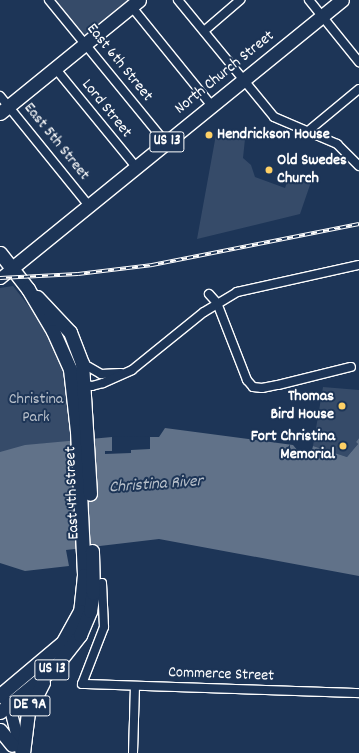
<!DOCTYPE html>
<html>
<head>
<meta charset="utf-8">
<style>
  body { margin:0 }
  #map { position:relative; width:359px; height:753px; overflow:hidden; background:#1d3557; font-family:Dekko,sans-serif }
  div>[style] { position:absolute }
  .green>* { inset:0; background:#364b69 }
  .water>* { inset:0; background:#617289 }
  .pier>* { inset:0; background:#1d3557 }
  .roads { filter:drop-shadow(1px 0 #fff) drop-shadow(-1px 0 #fff) drop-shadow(0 1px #fff) drop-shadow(0 -1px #fff) }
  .street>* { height:8px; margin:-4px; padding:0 4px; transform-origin:4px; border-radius:4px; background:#1d3557 }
  .secondary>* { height:11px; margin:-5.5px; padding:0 5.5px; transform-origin:5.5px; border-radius:5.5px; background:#1d3557 }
  .primary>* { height:13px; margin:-6.5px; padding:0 6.5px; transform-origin:6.5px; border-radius:6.5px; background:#1d3557 }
  .rail>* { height:3.5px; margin-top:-1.75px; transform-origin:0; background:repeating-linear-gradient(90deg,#1d3557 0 6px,#fff 0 12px); box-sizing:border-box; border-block:1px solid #fff }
  .dots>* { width:11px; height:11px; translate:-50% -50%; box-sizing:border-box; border:2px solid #1d3557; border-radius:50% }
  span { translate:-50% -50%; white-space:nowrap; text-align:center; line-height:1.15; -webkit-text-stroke:4px #1d3557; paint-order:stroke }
  .shield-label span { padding:1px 3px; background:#1d3557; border:1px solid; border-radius:3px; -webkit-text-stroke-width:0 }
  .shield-label { font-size:15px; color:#fff; font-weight:700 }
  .street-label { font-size:16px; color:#fff }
  .poi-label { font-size:16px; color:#fff; font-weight:700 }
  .left { translate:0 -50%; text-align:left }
  .right { translate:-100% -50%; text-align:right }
  .park-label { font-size:16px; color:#b9c0ca }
  .water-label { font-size:17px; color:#b8c0ca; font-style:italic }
</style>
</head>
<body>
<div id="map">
  <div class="green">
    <div style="clip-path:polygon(55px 0,133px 0,86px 39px)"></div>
    <div style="clip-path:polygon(217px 129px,245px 139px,243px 158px,251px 165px,255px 177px,285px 188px,290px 174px,311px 182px,300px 214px,197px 239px)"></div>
    <div style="clip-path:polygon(13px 286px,38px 318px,59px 358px,71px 394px,73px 442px,41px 444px,0 456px,0 288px)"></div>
    <div style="clip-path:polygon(323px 387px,359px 390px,359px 438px,356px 442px,358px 444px,347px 457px,313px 446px)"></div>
  </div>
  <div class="water">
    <div style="clip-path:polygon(165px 428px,293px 445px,298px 451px,311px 454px,313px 446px,347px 457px,358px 444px,356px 442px,359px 438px,359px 576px,159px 539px,66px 550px,69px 566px,25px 571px,0 563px,0 452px,25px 445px,112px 437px,159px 437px)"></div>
  </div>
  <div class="pier">
    <div style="clip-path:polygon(150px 436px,150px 449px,131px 450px,131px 453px,105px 454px,105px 451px,112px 451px,112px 437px)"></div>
  </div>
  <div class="roads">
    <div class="street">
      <div style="left:49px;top:0;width:185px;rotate:50.7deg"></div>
      <div style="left:178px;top:0;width:151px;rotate:50.6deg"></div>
      <div style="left:274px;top:117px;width:69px;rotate:23.2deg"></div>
      <div style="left:337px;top:144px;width:31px;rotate:45deg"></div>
      <div style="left:309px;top:0;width:80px;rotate:51.1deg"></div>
      <div style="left:131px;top:6px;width:129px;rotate:51deg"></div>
      <div style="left:204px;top:31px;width:48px;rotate:-40.7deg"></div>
      <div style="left:55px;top:68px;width:128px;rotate:50.7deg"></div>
      <div style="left:0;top:96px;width:141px;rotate:51deg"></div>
      <div style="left:307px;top:132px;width:67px;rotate:-39.6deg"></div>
      <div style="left:209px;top:294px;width:12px;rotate:48deg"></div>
      <div style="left:217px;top:303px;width:83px;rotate:68.7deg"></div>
      <div style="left:247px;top:380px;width:9px;rotate:49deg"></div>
      <div style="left:253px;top:387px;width:9px;rotate:6deg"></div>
      <div style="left:262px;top:388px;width:16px;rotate:-11deg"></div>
      <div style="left:278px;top:385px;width:75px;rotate:-13.9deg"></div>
      <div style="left:82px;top:363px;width:22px;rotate:30deg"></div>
      <div style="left:101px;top:374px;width:20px;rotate:-3deg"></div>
      <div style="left:80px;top:384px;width:12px;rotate:9deg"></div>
      <div style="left:92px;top:386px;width:11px;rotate:-15deg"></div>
      <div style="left:103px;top:383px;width:32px;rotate:-24deg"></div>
      <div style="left:132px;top:370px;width:92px;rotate:-38.9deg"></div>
      <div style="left:204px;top:312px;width:39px;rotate:-31deg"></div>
      <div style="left:237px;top:292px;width:125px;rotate:-12.5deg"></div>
      <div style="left:102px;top:583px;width:44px;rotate:87.4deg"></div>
      <div style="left:104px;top:627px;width:61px;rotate:111.1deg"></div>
      <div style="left:82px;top:684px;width:277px;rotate:1.9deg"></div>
      <div style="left:133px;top:753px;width:67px;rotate:-88.3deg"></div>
    </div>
    <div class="secondary">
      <div style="left:0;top:278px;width:16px;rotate:-40deg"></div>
      <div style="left:4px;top:699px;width:8px;rotate:50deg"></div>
      <div style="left:9px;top:705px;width:49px;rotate:76deg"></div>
    </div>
    <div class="primary">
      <div style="left:0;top:113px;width:179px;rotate:-39.1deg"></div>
      <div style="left:0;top:253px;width:46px;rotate:52.1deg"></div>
      <div style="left:28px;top:289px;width:49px;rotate:59.2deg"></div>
      <div style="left:53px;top:331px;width:42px;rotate:65.9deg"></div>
      <div style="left:70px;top:369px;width:62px;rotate:83.6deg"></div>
      <div style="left:77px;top:431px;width:144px;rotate:87.2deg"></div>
      <div style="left:84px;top:575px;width:36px;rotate:96deg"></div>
      <div style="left:80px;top:611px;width:35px;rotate:119deg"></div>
      <div style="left:63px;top:642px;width:82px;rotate:139.9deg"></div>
      <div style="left:12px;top:268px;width:425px;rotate:-39.1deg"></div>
      <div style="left:37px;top:297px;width:48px;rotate:46.7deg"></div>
      <div style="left:70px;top:332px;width:33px;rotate:69deg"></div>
      <div style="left:82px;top:363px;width:131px;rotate:86.5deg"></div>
      <div style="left:0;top:712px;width:71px;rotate:-39.3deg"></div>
      <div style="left:55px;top:667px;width:41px;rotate:-52deg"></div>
      <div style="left:80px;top:635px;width:26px;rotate:-67deg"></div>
      <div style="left:90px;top:611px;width:18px;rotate:-81deg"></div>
      <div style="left:93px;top:593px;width:42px;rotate:-91.4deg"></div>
      <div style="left:0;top:730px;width:19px;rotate:51deg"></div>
      <div style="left:23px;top:753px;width:41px;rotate:-83deg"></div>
      <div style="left:28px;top:712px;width:33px;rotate:-63deg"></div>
    </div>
  </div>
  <div class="rail">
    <div style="left:0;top:278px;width:78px;rotate:-2.9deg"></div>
    <div style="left:78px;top:274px;width:75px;rotate:-6.9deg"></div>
    <div style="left:152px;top:265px;width:211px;rotate:-11.2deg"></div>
  </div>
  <div class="dots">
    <div style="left:209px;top:135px;background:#ffd166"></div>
    <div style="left:269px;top:170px;background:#ffd166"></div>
    <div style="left:342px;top:406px;background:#ffd166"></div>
    <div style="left:343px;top:446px;background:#ffd166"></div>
  </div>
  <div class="shield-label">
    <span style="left:167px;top:142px">US 13</span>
    <span style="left:52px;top:670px">US 13</span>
    <span style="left:30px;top:706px">DE 9A</span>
  </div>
  <div class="street-label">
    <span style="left:119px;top:63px;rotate:51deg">East 6th Street</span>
    <span style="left:225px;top:73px;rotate:-39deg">North Church Street</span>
    <span style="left:106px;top:109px;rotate:51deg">Lord Street</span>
    <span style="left:56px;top:142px;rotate:51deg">East 5th Street</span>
    <span style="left:73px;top:493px;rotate:-92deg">East 4th Street</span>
    <span style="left:221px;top:675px;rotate:2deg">Commerce Street</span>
  </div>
  <div class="poi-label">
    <span class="left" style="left:217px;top:135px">Hendrickson House</span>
    <span class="left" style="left:277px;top:170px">Old Swedes<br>Church</span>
    <span class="right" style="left:334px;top:406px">Thomas<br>Bird House</span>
    <span class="right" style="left:335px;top:446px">Fort Christina<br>Memorial</span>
  </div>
  <div class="park-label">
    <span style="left:36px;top:409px">Christina<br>Park</span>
  </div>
  <div class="water-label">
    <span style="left:156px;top:486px;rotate:-4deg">Christina River</span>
  </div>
</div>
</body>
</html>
